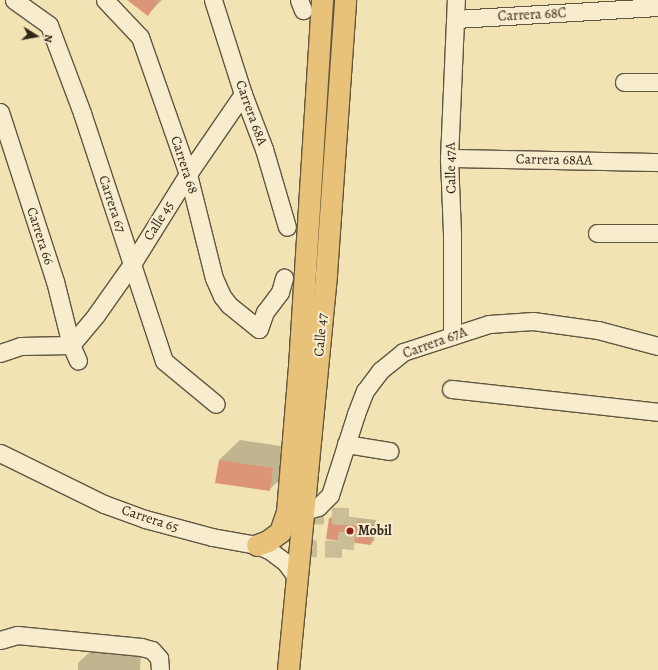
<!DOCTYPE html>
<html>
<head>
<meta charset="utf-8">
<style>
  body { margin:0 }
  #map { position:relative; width:658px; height:670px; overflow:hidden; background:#f2e3b4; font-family:Alegreya,serif }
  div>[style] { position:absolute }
  .shadow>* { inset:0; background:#0003 }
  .building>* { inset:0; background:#dd9579 }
  .minor-tunnel>* { height:17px; margin-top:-8.5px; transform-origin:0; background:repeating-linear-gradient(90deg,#cbbd95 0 17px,transparent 0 25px) }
  .roads { filter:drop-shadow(1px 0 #615640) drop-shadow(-1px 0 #615640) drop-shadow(0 1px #615640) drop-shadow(0 -1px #615640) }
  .minor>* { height:17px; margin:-8.5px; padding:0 8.5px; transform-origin:8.5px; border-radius:8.5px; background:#f7edce }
  .major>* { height:21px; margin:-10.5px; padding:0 10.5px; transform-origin:10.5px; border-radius:10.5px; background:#e9c27a }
  .dots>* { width:11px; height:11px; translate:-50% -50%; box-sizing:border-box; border:2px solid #f7edce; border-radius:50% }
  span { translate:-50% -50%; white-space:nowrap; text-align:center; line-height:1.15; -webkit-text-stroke:4px #f7edce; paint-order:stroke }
  .street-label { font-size:14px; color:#312719 }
  .poi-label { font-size:14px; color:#312719; font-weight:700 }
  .left { translate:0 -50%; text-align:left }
  .north { position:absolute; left:16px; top:16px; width:40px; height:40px; -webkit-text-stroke:3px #f7edce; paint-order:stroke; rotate:101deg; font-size:11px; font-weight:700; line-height:16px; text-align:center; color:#312719 }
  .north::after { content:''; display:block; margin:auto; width:14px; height:18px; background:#312719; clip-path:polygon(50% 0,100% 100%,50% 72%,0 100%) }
</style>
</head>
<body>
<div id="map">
  <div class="shadow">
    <div style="clip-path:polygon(128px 0,162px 0,148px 14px)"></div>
    <div style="clip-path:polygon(240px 440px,293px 448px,290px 470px,269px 490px,219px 460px)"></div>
    <div style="clip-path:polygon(333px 515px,376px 520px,374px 541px,370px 544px,330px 518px)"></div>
    <div style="clip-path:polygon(93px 649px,141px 653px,140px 670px,78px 670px,78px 663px)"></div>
  </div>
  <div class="building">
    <div style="clip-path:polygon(127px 0,159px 0,148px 16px)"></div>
    <div style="clip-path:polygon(219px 460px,273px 468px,270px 491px,215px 483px)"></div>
    <div style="clip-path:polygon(329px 518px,374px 524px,371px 545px,326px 539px)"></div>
  </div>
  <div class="minor-tunnel">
    <div style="left:300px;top:548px;width:45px;rotate:1.3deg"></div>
    <div style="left:345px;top:549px;width:33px;rotate:-83deg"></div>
    <div style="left:349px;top:516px;width:45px;rotate:-178.7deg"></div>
  </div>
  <div class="roads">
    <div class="minor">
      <div style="left:14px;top:0;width:43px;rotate:35.5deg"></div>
      <div style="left:49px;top:25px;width:94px;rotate:69.4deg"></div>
      <div style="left:82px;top:113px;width:261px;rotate:71.7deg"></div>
      <div style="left:164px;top:361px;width:67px;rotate:39.6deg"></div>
      <div style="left:105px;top:0;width:51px;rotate:46.6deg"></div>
      <div style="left:140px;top:37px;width:145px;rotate:70.7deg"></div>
      <div style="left:188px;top:174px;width:107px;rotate:76deg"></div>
      <div style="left:214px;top:278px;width:20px;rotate:66deg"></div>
      <div style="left:222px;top:296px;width:11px;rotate:52deg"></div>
      <div style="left:229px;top:305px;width:38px;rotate:39deg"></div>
      <div style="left:259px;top:329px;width:18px;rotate:-71deg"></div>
      <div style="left:265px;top:312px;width:25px;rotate:-53deg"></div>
      <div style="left:280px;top:292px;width:15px;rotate:-74deg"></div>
      <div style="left:213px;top:0;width:99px;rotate:72.3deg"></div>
      <div style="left:243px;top:94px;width:59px;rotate:69.1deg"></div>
      <div style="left:264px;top:149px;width:81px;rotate:73.6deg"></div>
      <div style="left:299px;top:0;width:11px;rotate:68deg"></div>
      <div style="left:456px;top:19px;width:201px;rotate:-3.4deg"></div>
      <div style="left:624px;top:82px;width:34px"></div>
      <div style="left:0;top:112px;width:178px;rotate:72deg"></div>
      <div style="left:55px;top:281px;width:66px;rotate:76deg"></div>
      <div style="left:71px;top:345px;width:17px;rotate:66deg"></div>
      <div style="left:449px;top:158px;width:209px;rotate:1.1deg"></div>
      <div style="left:597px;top:233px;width:61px"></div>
      <div style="left:452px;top:336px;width:103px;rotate:-90deg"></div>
      <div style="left:452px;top:233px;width:75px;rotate:-92.3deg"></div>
      <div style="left:449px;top:158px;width:158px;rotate:-87.5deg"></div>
      <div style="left:0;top:353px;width:21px;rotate:-19deg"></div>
      <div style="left:20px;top:346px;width:51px;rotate:-1.1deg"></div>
      <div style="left:71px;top:345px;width:39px;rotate:-50deg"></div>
      <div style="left:96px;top:315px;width:62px;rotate:-54.8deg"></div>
      <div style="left:132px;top:264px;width:106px;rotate:-58.1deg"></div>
      <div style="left:188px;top:174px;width:97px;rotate:-55.5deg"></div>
      <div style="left:451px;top:389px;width:208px;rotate:6.3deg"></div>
      <div style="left:346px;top:444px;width:44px;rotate:9.2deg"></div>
      <div style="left:0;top:453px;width:116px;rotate:26.1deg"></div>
      <div style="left:104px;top:504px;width:44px;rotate:20.1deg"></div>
      <div style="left:145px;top:519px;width:69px;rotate:15deg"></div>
      <div style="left:212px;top:537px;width:46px;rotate:10.1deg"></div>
      <div style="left:257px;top:545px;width:13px;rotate:23deg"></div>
      <div style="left:269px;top:550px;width:20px;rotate:37deg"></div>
      <div style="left:285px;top:562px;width:20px;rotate:53deg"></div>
      <div style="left:304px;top:511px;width:15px;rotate:-16deg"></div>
      <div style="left:318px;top:507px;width:17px;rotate:-45deg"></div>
      <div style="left:330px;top:495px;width:85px;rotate:-72.2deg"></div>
      <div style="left:356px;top:414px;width:25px;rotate:-69deg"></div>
      <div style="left:365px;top:391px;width:26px;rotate:-53deg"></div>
      <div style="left:381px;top:370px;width:28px;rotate:-39deg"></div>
      <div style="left:403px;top:352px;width:90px;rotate:-18deg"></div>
      <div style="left:489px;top:324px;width:44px;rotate:-3.9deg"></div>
      <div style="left:533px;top:321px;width:66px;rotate:7.9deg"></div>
      <div style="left:598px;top:330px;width:62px;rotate:14.9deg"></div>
      <div style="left:0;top:640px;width:18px;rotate:-16deg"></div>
      <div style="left:17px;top:635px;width:125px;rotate:5.5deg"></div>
      <div style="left:141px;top:647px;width:11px;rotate:15deg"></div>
      <div style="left:152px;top:650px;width:11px;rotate:49deg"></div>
      <div style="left:159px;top:658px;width:12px;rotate:85deg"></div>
    </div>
    <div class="major">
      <div style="left:257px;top:545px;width:12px;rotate:-20deg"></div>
      <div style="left:268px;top:541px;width:15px;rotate:-37deg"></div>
      <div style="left:280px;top:532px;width:21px;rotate:-71deg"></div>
      <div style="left:287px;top:512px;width:146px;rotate:-85.3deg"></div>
      <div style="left:299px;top:366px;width:367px;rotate:-86.4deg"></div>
      <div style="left:288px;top:670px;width:398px;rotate:-84.5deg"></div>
      <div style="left:326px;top:274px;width:275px;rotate:-86deg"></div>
    </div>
  </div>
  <div class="dots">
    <div style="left:350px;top:531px;background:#8f2418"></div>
  </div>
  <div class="street-label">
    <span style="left:532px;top:15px;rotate:-3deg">Carrera 68C</span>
    <span style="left:251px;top:113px;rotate:70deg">Carrera 68A</span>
    <span style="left:554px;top:160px;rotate:1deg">Carrera 68AA</span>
    <span style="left:184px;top:165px;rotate:72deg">Carrera 68</span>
    <span style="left:451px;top:168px;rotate:-91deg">Calle 47A</span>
    <span style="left:112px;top:204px;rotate:72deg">Carrera 67</span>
    <span style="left:159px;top:221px;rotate:-58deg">Calle 45</span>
    <span style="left:40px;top:236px;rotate:72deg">Carrera 66</span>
    <span style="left:321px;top:335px;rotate:-85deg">Calle 47</span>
    <span style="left:435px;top:343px;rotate:-20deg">Carrera 67A</span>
    <span style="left:150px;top:519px;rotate:18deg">Carrera 65</span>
  </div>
  <div class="poi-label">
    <span class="left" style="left:358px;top:531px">Mobil</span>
  </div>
  <div class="north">N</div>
</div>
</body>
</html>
